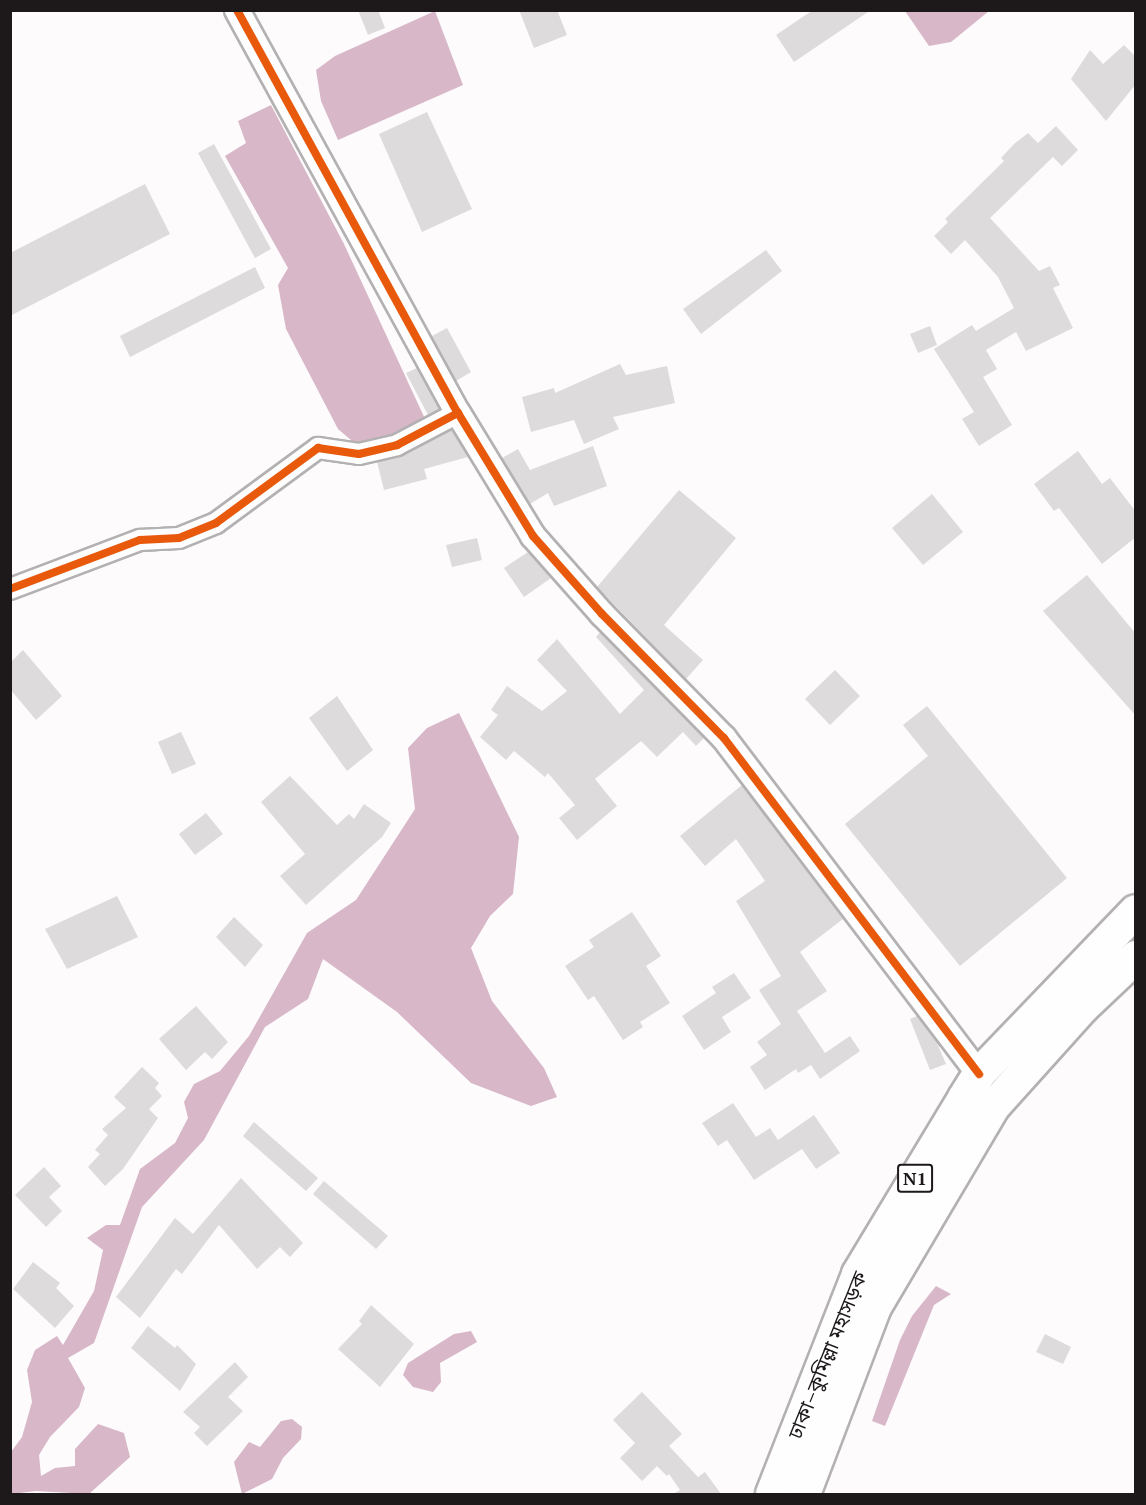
<!DOCTYPE html>
<html>
<head>
<meta charset="utf-8">
<style>
  body { margin:0 }
  #map { position:relative; width:1146px; height:1505px; overflow:hidden; background:#fefbfc; font-family:"PT Serif","Noto Sans Bengali",serif }
  div>[style] { position:absolute }
  .water>* { inset:0; background:#d7b7c8 }
  .building>* { inset:0; background:#dedbdc }
  .roads { filter:drop-shadow(2px 0 #b4b1b2) drop-shadow(-2px 0 #b4b1b2) drop-shadow(0 2px #b4b1b2) drop-shadow(0 -2px #b4b1b2) }
  .minor>* { height:20px; margin:-10px; padding:0 10px; transform-origin:10px; border-radius:10px; background:#fffeff }
  .tertiary>* { height:24px; margin:-12px; padding:0 12px; transform-origin:12px; border-radius:12px; background:#fffeff }
  .trunk>* { height:32px; margin:-16px; padding:0 16px; transform-origin:16px; border-radius:16px; background:#fffeff }
  .cycleway>* { height:8px; margin:-4px; padding:0 4px; transform-origin:4px; border-radius:4px; background:#e8590c }
  span { translate:-50% -50%; white-space:nowrap; text-align:center; line-height:1.15; -webkit-text-stroke:4.5px #fff; paint-order:stroke }
  .shield-label span { padding:2px 4px; background:#fff; border:2px solid; border-radius:4px; -webkit-text-stroke-width:0 }
  .shield-label { font-size:18px; color:#1d191b; font-weight:700 }
  .street-label { font-size:20px; color:#1d191b }
  .frame { position:absolute; inset:0; border:12px solid #1d191b; pointer-events:none }
</style>
</head>
<body>
<div id="map">
  <div class="water">
    <div style="clip-path:polygon(435px 11px,463px 85px,338px 140px,321px 101px,316px 70px,335px 56px)"></div>
    <div style="clip-path:polygon(905px 11px,989px 11px,951px 42px,929px 46px)"></div>
    <div style="clip-path:polygon(271px 105px,344px 244px,426px 421px,392px 436px,358px 446px,338px 429px,286px 329px,278px 285px,288px 268px,225px 156px,246px 143px,238px 121px)"></div>
    <div style="clip-path:polygon(459px 713px,519px 837px,513px 894px,490px 916px,471px 948px,492px 1001px,544px 1068px,557px 1097px,531px 1106px,471px 1083px,397px 1012px,323px 959px,308px 999px,265px 1027px,204px 1140px,142px 1207px,94px 1343px,68px 1358px,85px 1388px,79px 1407px,50px 1437px,39px 1455px,41px 1476px,55px 1468px,75px 1466px,75px 1449px,98px 1424px,124px 1433px,130px 1457px,89px 1494px,36px 1491px,11px 1494px,11px 1452px,22px 1437px,32px 1402px,27px 1370px,35px 1350px,57px 1336px,63px 1345px,94px 1291px,103px 1250px,87px 1238px,106px 1225px,120px 1225px,140px 1169px,175px 1143px,188px 1118px,184px 1102px,194px 1084px,220px 1071px,249px 1036px,307px 933px,356px 900px,415px 809px,408px 748px,427px 728px)"></div>
    <div style="clip-path:polygon(936px 1286px,951px 1294px,934px 1305px,885px 1426px,872px 1421px,900px 1340px,912px 1316px)"></div>
    <div style="clip-path:polygon(471px 1331px,477px 1342px,440px 1363px,441px 1382px,433px 1392px,413px 1387px,403px 1375px,408px 1363px,454px 1334px)"></div>
    <div style="clip-path:polygon(292px 1419px,302px 1427px,301px 1439px,283px 1458px,272px 1479px,242px 1494px,234px 1462px,249px 1442px,260px 1447px,281px 1421px)"></div>
  </div>
  <div class="building">
    <div style="clip-path:polygon(358px 10px,378px 10px,385px 28px,368px 35px)"></div>
    <div style="clip-path:polygon(519px 10px,557px 10px,567px 35px,534px 48px)"></div>
    <div style="clip-path:polygon(813px 10px,871px 10px,794px 62px,776px 35px)"></div>
    <div style="clip-path:polygon(1124px 45px,1136px 57px,1136px 84px,1106px 121px,1071px 79px,1090px 50px,1103px 64px)"></div>
    <div style="clip-path:polygon(427px 112px,472px 209px,422px 232px,379px 134px)"></div>
    <div style="clip-path:polygon(1056px 126px,1078px 150px,1062px 166px,1053px 157px,990px 218px,1039px 271px,1050px 266px,1060px 285px,1053px 288px,1073px 328px,1026px 351px,1016px 332px,986px 350px,997px 369px,983px 377px,1012px 425px,979px 446px,962px 419px,974px 412px,934px 349px,972px 325px,976px 331px,1014px 308px,998px 277px,965px 240px,951px 254px,934px 236px,948px 222px,945px 219px,1004px 161px,1001px 158px,1014px 144px,1028px 133px,1038px 143px)"></div>
    <div style="clip-path:polygon(214px 144px,271px 249px,255px 258px,198px 153px)"></div>
    <div style="clip-path:polygon(145px 184px,170px 234px,10px 316px,10px 253px)"></div>
    <div style="clip-path:polygon(766px 250px,782px 271px,701px 334px,683px 309px)"></div>
    <div style="clip-path:polygon(255px 267px,265px 288px,130px 357px,120px 336px)"></div>
    <div style="clip-path:polygon(930px 326px,937px 345px,918px 353px,910px 334px)"></div>
    <div style="clip-path:polygon(447px 328px,471px 372px,456px 381px,432px 336px)"></div>
    <div style="clip-path:polygon(620px 364px,626px 375px,667px 366px,675px 403px,613px 417px,619px 429px,584px 444px,574px 420px,531px 432px,522px 397px,554px 388px,555px 393px)"></div>
    <div style="clip-path:polygon(417px 368px,440px 409px,428px 415px,406px 373px)"></div>
    <div style="clip-path:polygon(452px 430px,468px 457px,424px 469px,427px 479px,384px 490px,377px 462px,402px 456px)"></div>
    <div style="clip-path:polygon(593px 446px,607px 486px,554px 506px,548px 493px,530px 504px,502px 458px,518px 449px,530px 470px)"></div>
    <div style="clip-path:polygon(1078px 451px,1102px 484px,1110px 478px,1136px 512px,1136px 537px,1102px 564px,1059px 508px,1054px 511px,1034px 484px)"></div>
    <div style="clip-path:polygon(679px 490px,736px 538px,664px 625px,703px 660px,686px 679px,597px 587px)"></div>
    <div style="clip-path:polygon(932px 494px,963px 532px,923px 565px,892px 528px)"></div>
    <div style="clip-path:polygon(477px 538px,482px 560px,452px 567px,446px 545px)"></div>
    <div style="clip-path:polygon(528px 552px,551px 578px,524px 597px,504px 568px)"></div>
    <div style="clip-path:polygon(1087px 575px,1136px 634px,1136px 716px,1043px 611px)"></div>
    <div style="clip-path:polygon(600px 632px,704px 738px,696px 746px,683px 732px,657px 757px,641px 741px,595px 779px,617px 806px,577px 840px,559px 818px,575px 805px,548px 773px,545px 777px,514px 751px,506px 760px,480px 737px,498px 715px,491px 710px,507px 686px,542px 711px,567px 691px,537px 660px,557px 639px,620px 714px,644px 690px,596px 637px)"></div>
    <div style="clip-path:polygon(23px 650px,62px 696px,36px 720px,10px 689px,10px 663px)"></div>
    <div style="clip-path:polygon(835px 670px,860px 696px,830px 725px,805px 699px)"></div>
    <div style="clip-path:polygon(337px 696px,373px 750px,347px 771px,309px 718px)"></div>
    <div style="clip-path:polygon(927px 706px,1067px 878px,960px 966px,845px 824px,928px 756px,903px 725px)"></div>
    <div style="clip-path:polygon(181px 732px,196px 764px,172px 774px,158px 742px)"></div>
    <div style="clip-path:polygon(290px 776px,337px 825px,349px 814px,354px 819px,364px 804px,391px 823px,382px 837px,306px 905px,280px 876px,305px 854px,261px 802px)"></div>
    <div style="clip-path:polygon(742px 785px,843px 919px,800px 952px,827px 991px,797px 1011px,825px 1053px,850px 1036px,860px 1051px,820px 1079px,811px 1065px,798px 1073px,796px 1069px,765px 1090px,750px 1067px,767px 1055px,757px 1042px,781px 1024px,759px 990px,781px 976px,736px 901px,765px 881px,736px 839px,705px 866px,680px 836px)"></div>
    <div style="clip-path:polygon(206px 813px,223px 834px,195px 855px,179px 834px)"></div>
    <div style="clip-path:polygon(117px 896px,138px 937px,67px 969px,45px 929px)"></div>
    <div style="clip-path:polygon(632px 912px,661px 956px,646px 966px,670px 1003px,640px 1022px,643px 1027px,623px 1040px,594px 996px,588px 1000px,565px 966px,594px 947px,589px 940px)"></div>
    <div style="clip-path:polygon(234px 917px,263px 945px,245px 967px,216px 937px)"></div>
    <div style="clip-path:polygon(734px 973px,751px 998px,722px 1017px,731px 1032px,704px 1050px,682px 1016px,716px 993px,712px 987px)"></div>
    <div style="clip-path:polygon(196px 1006px,228px 1042px,212px 1059px,205px 1052px,186px 1070px,159px 1039px)"></div>
    <div style="clip-path:polygon(917px 1016px,937px 1043px,946px 1064px,930px 1070px,910px 1019px)"></div>
    <div style="clip-path:polygon(142px 1067px,159px 1083px,155px 1088px,162px 1096px,149px 1109px,158px 1118px,123px 1169px,105px 1186px,88px 1167px,100px 1154px,95px 1150px,108px 1135px,102px 1129px,126px 1108px,114px 1097px)"></div>
    <div style="clip-path:polygon(733px 1103px,756px 1137px,770px 1128px,778px 1140px,814px 1115px,840px 1153px,816px 1169px,802px 1149px,754px 1180px,727px 1140px,718px 1146px,702px 1123px)"></div>
    <div style="clip-path:polygon(254px 1122px,318px 1178px,306px 1191px,243px 1136px)"></div>
    <div style="clip-path:polygon(44px 1167px,61px 1186px,49px 1197px,62px 1211px,46px 1227px,15px 1195px)"></div>
    <div style="clip-path:polygon(241px 1178px,303px 1243px,290px 1257px,280px 1247px,257px 1269px,219px 1225px,182px 1274px,176px 1269px,140px 1318px,116px 1297px,175px 1218px,193px 1234px)"></div>
    <div style="clip-path:polygon(324px 1181px,388px 1236px,376px 1249px,313px 1194px)"></div>
    <div style="clip-path:polygon(33px 1262px,60px 1283px,56px 1288px,74px 1306px,55px 1328px,13px 1289px)"></div>
    <div style="clip-path:polygon(371px 1305px,414px 1344px,380px 1387px,338px 1349px,362px 1324px,359px 1321px)"></div>
    <div style="clip-path:polygon(148px 1326px,175px 1348px,177px 1345px,196px 1364px,180px 1391px,131px 1348px)"></div>
    <div style="clip-path:polygon(1045px 1334px,1071px 1347px,1063px 1364px,1036px 1352px)"></div>
    <div style="clip-path:polygon(235px 1362px,248px 1377px,228px 1397px,243px 1411px,207px 1446px,194px 1433px,200px 1427px,183px 1412px)"></div>
    <div style="clip-path:polygon(642px 1392px,682px 1434px,669px 1446px,698px 1477px,705px 1472px,721px 1494px,673px 1494px,680px 1490px,669px 1474px,667px 1476px,657px 1466px,642px 1481px,620px 1458px,635px 1443px,613px 1420px)"></div>
  </div>
  <div class="roads">
    <div class="minor">
      <div style="left:10px;top:589px;width:139px;rotate:-20.7deg"></div>
      <div style="left:140px;top:540px;width:39px;rotate:-3deg"></div>
      <div style="left:179px;top:538px;width:40px;rotate:-22deg"></div>
      <div style="left:216px;top:523px;width:127px;rotate:-36.3deg"></div>
      <div style="left:318px;top:448px;width:41px;rotate:8.3deg"></div>
      <div style="left:359px;top:454px;width:39px;rotate:-13deg"></div>
      <div style="left:397px;top:445px;width:69px;rotate:-27.7deg"></div>
    </div>
    <div class="tertiary">
      <div style="left:237px;top:10px;width:460px;rotate:61.3deg"></div>
      <div style="left:458px;top:413px;width:144px;rotate:58.6deg"></div>
      <div style="left:533px;top:536px;width:104px;rotate:48.5deg"></div>
      <div style="left:602px;top:614px;width:174px;rotate:45.5deg"></div>
      <div style="left:724px;top:738px;width:422px;rotate:52.8deg"></div>
    </div>
    <div class="trunk">
      <div style="left:772px;top:1494px;width:236px;rotate:-68.6deg"></div>
      <div style="left:858px;top:1274px;width:205px;rotate:-58.9deg"></div>
      <div style="left:964px;top:1098px;width:28px;rotate:-58deg"></div>
      <div style="left:979px;top:1074px;width:226px;rotate:-46.1deg"></div>
      <div style="left:804px;top:1494px;width:200px;rotate:-69.2deg"></div>
      <div style="left:875px;top:1307px;width:234px;rotate:-59.4deg"></div>
      <div style="left:994px;top:1106px;width:133px;rotate:-48deg"></div>
      <div style="left:1083px;top:1007px;width:73px;rotate:-43.3deg"></div>
    </div>
  </div>
  <div class="cycleway">
    <div style="left:237px;top:10px;width:460px;rotate:61.3deg"></div>
    <div style="left:458px;top:413px;width:144px;rotate:58.6deg"></div>
    <div style="left:533px;top:536px;width:104px;rotate:48.5deg"></div>
    <div style="left:602px;top:614px;width:174px;rotate:45.5deg"></div>
    <div style="left:724px;top:738px;width:422px;rotate:52.8deg"></div>
    <div style="left:10px;top:589px;width:139px;rotate:-20.7deg"></div>
    <div style="left:140px;top:540px;width:39px;rotate:-3deg"></div>
    <div style="left:179px;top:538px;width:40px;rotate:-22deg"></div>
    <div style="left:216px;top:523px;width:127px;rotate:-36.3deg"></div>
    <div style="left:318px;top:448px;width:41px;rotate:8.3deg"></div>
    <div style="left:359px;top:454px;width:39px;rotate:-13deg"></div>
    <div style="left:397px;top:445px;width:69px;rotate:-27.7deg"></div>
  </div>
  <div class="shield-label">
    <span style="left:915px;top:1178px">N1</span>
  </div>
  <div class="street-label">
    <span style="left:827px;top:1355px;rotate:-68deg">ঢাকা–কুমিল্লা মহাসড়ক</span>
  </div>
  <div class="frame"></div>
</div>
</body>
</html>
